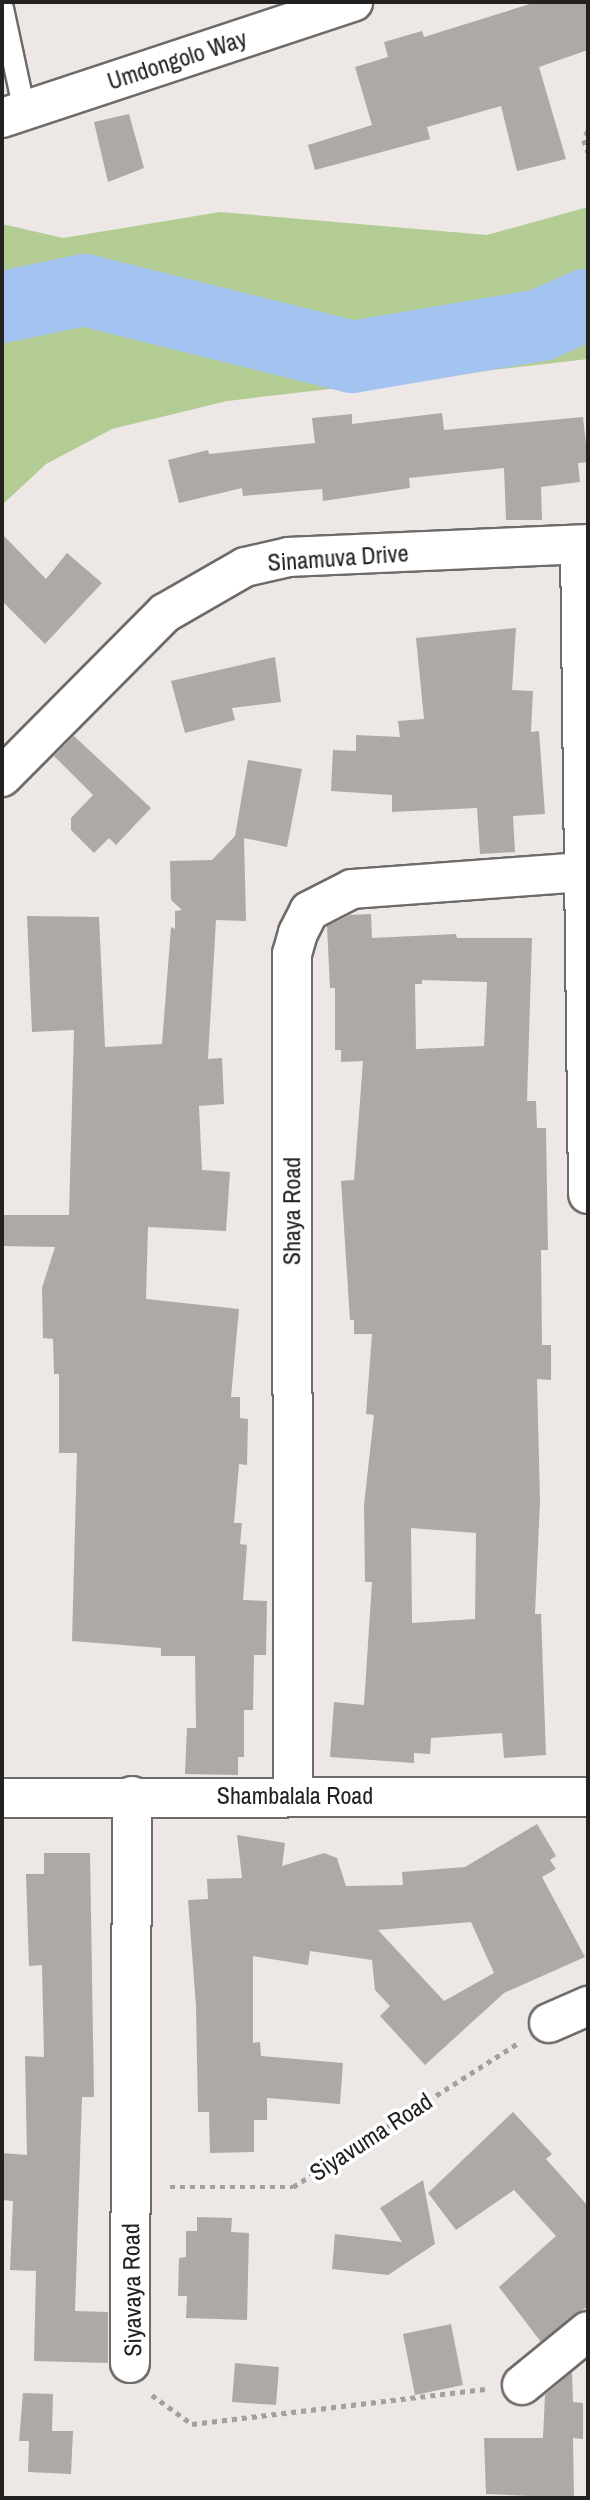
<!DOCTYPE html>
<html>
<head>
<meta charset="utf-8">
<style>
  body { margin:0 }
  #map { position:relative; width:590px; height:2500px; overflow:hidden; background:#ede7e5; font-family:"Archivo Narrow",sans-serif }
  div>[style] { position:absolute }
  .green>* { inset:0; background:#b3cc93 }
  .river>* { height:72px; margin:-36px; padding:0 36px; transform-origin:36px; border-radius:36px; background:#a3c4f1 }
  .building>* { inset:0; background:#aea9a7 }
  .path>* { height:4.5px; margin-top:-2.25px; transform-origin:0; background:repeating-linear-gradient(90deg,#a5a09f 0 5px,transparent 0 10px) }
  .roads { filter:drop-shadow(2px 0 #6f6b68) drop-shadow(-2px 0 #6f6b68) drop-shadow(0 2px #6f6b68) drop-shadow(0 -2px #6f6b68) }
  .lane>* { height:21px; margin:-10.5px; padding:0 10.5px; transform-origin:10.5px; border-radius:10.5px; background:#fff }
  .street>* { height:38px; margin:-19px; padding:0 19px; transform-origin:19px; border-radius:19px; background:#fff }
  span { translate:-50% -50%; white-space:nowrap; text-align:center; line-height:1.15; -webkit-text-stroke:7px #fff; paint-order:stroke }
  .street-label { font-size:24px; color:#242221 }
  .frame { position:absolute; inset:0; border:4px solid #242221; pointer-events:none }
</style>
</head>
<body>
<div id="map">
  <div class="green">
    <div style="clip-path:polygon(588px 207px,588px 359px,227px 401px,112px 429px,46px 464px,2px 505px,2px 224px,63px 238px,220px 212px,487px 235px)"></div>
  </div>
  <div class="river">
    <div style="left:2px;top:307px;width:84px;rotate:-11.7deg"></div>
    <div style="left:84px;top:290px;width:276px;rotate:14deg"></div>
    <div style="left:352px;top:357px;width:192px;rotate:-9.6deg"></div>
    <div style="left:541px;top:325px;width:51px;rotate:-24.1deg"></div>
  </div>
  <div class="building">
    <div style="clip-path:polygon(536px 2px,588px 2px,588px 50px,539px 67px,566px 159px,517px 171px,501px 106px,427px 127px,430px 139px,315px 170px,308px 145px,372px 125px,355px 67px,388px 57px,384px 42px,422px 31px,424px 37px)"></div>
    <div style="clip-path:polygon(129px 114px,144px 168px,108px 182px,94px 122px)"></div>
    <div style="clip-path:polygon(442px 413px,444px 430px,583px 417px,588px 462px,578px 463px,580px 482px,541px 487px,542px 520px,506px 520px,504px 468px,409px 478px,410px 488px,323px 501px,322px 489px,243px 496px,242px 488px,179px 503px,168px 460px,208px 450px,209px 454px,315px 443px,312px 418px,352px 414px,352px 424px)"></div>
    <div style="clip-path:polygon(2px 534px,46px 579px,67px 553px,102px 583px,45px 644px,2px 601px)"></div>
    <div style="clip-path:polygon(516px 628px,512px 690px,533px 691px,531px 732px,539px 731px,545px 814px,513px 816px,515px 852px,480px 854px,477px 808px,392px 812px,392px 795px,331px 791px,333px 750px,356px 751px,356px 735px,400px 737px,398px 721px,424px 719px,416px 638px)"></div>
    <div style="clip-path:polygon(275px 657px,281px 702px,232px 708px,235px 720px,185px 733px,171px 681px)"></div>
    <div style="clip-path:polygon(74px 736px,151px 808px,116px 845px,109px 838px,94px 853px,71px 830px,71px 818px,93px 795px,54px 756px)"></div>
    <div style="clip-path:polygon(248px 760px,302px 769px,287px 847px,244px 838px,246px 921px,216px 920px,208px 1059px,222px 1058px,224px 1104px,199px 1106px,202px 1170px,230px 1172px,226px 1231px,148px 1227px,146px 1299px,239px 1309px,231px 1397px,240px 1397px,240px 1418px,248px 1419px,247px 1465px,239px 1464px,234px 1523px,242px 1523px,240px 1544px,247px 1545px,243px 1600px,267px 1601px,266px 1655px,254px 1655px,253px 1710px,244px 1710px,244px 1757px,238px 1757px,238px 1775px,185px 1774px,187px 1728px,196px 1728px,195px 1656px,161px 1656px,161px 1648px,72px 1641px,77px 1453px,59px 1453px,59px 1374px,54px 1374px,53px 1339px,43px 1338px,42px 1288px,55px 1247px,2px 1246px,2px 1215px,69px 1215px,74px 1030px,32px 1032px,27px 916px,99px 917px,105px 1047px,162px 1044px,171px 927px,175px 929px,175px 911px,182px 910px,171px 900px,170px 861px,212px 860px,235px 836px)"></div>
    <div style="clip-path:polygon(evenodd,371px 914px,372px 938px,456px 934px,457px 938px,532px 938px,527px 1101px,536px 1101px,537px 1128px,546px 1128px,548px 1250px,541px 1250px,542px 1345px,551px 1345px,551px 1380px,537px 1379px,540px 1501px,535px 1614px,541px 1614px,546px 1755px,504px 1758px,502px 1733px,431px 1738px,430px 1754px,414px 1753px,414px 1763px,330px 1757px,334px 1702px,364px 1705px,372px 1582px,365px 1582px,364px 1505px,374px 1415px,366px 1414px,372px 1334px,354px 1334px,354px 1320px,350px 1320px,341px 1181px,354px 1180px,363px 1061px,341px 1062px,341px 1050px,335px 1050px,335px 988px,330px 988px,327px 926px,350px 915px,371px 914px,422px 980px,487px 982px,484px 1046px,416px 1049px,415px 984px,422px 984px,422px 980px,371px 914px,411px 1528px,476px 1533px,475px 1619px,412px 1623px,411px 1528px)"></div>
    <div style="clip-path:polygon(evenodd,537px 1824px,556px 1856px,550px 1860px,556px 1869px,542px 1877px,585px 1957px,504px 1993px,425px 2065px,380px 2016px,390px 2006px,375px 1990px,372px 1960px,310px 1951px,308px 1965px,253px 1956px,253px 2043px,260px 2042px,261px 2056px,343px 2063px,340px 2104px,267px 2098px,267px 2120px,254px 2120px,254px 2152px,210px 2153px,209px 2112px,198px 2112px,196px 2006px,188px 1900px,208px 1899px,207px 1879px,242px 1878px,237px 1835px,285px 1843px,282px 1866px,324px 1853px,337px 1858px,346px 1886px,403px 1885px,402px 1872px,465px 1867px,537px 1824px,471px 1922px,494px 1973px,444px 2001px,378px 1930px,471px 1922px)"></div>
    <div style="clip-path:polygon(44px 1853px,90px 1853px,94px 2097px,82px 2097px,75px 2311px,108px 2312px,108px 2363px,34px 2361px,36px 2271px,10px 2270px,13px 2201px,2px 2200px,2px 2153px,27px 2155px,25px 2056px,44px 2057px,42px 1965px,29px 1966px,26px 1874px,44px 1874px)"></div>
    <div style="clip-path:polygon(513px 2112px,552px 2154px,546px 2159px,588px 2206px,588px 2306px,541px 2342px,499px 2287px,556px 2236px,514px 2190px,456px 2230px,428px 2193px)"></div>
    <div style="clip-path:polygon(423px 2180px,435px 2244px,388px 2275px,332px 2269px,335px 2234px,402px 2242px,380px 2208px)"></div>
    <div style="clip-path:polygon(197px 2217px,232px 2218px,231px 2232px,249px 2233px,247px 2320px,186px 2318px,187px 2296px,178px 2296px,179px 2258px,186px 2257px,186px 2231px,197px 2231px)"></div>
    <div style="clip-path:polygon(451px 2324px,463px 2385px,415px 2395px,403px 2334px)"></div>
    <div style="clip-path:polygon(235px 2363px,279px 2367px,276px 2405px,232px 2402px)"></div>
    <div style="clip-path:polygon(572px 2372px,573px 2402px,583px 2403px,583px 2439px,573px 2438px,574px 2498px,486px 2494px,484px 2438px,543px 2438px,545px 2395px)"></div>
    <div style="clip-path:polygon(23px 2393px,53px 2394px,52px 2431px,73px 2431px,71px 2474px,28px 2472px,29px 2441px,19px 2441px)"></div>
  </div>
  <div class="path">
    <div style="left:588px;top:131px;width:10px;rotate:114deg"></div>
    <div style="left:584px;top:140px;width:13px;rotate:72deg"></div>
    <div style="left:170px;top:2187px;width:123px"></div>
    <div style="left:293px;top:2187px;width:267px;rotate:-32.6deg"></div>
    <div style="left:152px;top:2395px;width:49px;rotate:35.9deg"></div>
    <div style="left:192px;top:2424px;width:295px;rotate:-6.8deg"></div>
  </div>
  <div class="roads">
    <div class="lane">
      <div style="left:2px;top:8px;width:105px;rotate:77.9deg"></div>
    </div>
    <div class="street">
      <div style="left:2px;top:118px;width:370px;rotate:-18.3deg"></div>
      <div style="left:580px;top:545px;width:649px;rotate:89.29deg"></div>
      <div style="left:2px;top:777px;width:231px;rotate:-45.2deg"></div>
      <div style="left:165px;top:613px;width:92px;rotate:-29.9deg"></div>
      <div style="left:245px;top:567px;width:45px;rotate:-12.8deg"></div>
      <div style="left:289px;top:557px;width:299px;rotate:-2.5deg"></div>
      <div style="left:293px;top:1796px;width:842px;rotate:-90.07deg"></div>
      <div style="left:292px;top:954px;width:22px;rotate:-74deg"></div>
      <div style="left:298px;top:933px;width:25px;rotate:-63deg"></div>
      <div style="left:309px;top:911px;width:48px;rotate:-27.1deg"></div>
      <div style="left:352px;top:889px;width:233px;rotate:-4.2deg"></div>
      <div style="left:2px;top:1798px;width:586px;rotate:-0.1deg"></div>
      <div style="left:549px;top:2023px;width:43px;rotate:-23.6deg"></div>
      <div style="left:130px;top:2363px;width:567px;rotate:-89.8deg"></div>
      <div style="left:522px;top:2385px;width:85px;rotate:-39.3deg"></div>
    </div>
  </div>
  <div class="street-label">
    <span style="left:177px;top:60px;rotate:-18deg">Umdongolo Way</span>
    <span style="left:338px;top:558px;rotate:-4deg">Sinamuva Drive</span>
    <span style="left:292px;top:1211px;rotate:-90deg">Shaya Road</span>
    <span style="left:295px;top:1796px">Shambalala Road</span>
    <span style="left:371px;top:2137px;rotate:-33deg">Siyavuma Road</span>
    <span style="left:132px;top:2290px;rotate:-91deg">Siyavaya Road</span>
  </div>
  <div class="frame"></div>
</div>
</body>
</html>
